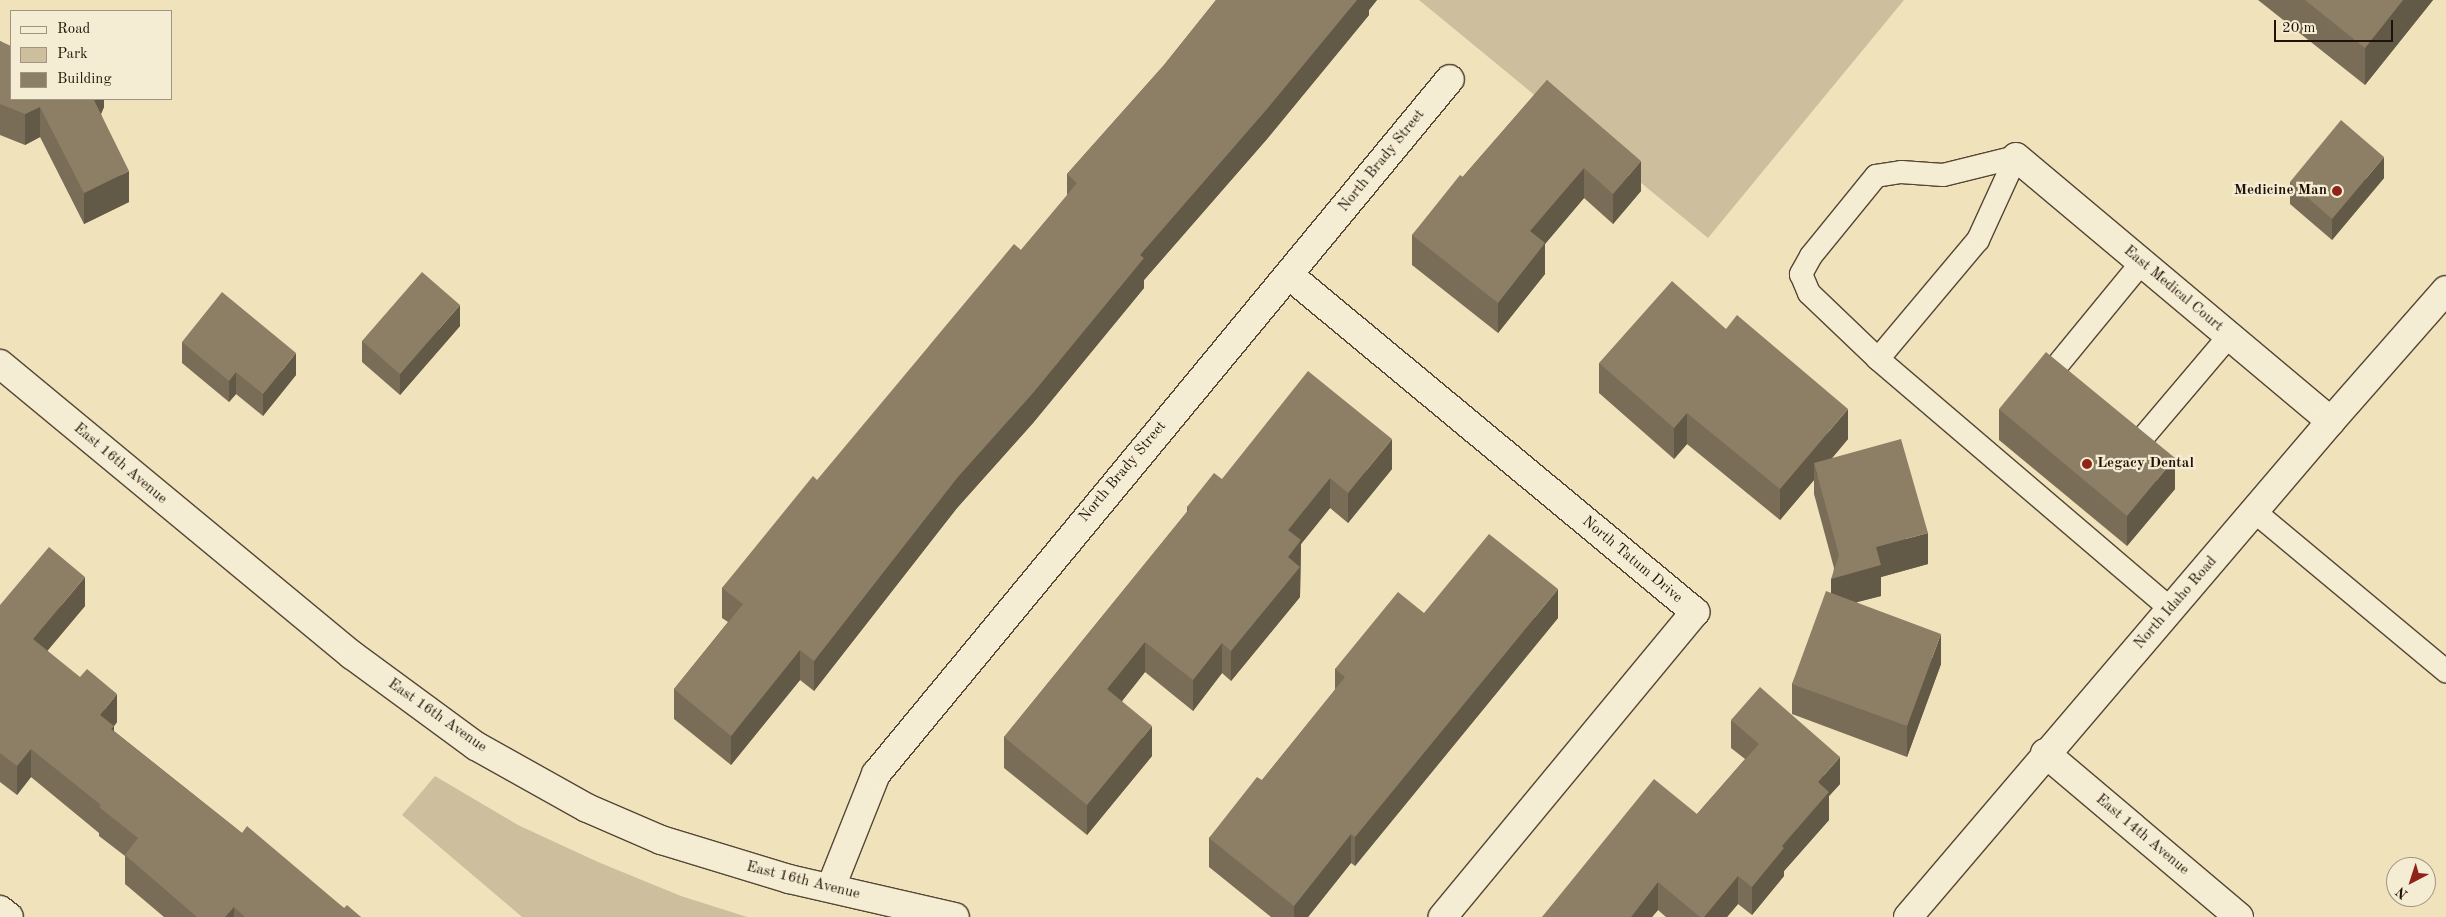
<!DOCTYPE html>
<html>
<head>
<meta charset="utf-8">
<style>
  body { margin:0 }
  #map { position:relative; width:2446px; height:917px; overflow:hidden; background:#f0e3bc; font-family:"Old Standard TT",serif }
  div>[style] { position:absolute }
  .green>* { inset:0; background:#cdbf9d }
  .roads { filter:drop-shadow(1px 0 #554635) drop-shadow(-1px 0 #554635) drop-shadow(0 1px #554635) drop-shadow(0 -1px #554635) }
  .lane>* { height:22px; margin:-11px; padding:0 11px; transform-origin:11px; border-radius:11px; background:#f5edd3 }
  .street>* { height:28px; margin:-14px; padding:0 14px; transform-origin:14px; border-radius:14px; background:#f5edd3 }
  .secondary>* { height:28px; margin:-14px; padding:0 14px; transform-origin:14px; border-radius:14px; background:#f5edd3 }
  .wall>* { inset:0; background:#796d58 }
  .shaded-wall>* { inset:0; background:#635947 }
  .building>* { inset:0; background:#8d7f66 }
  .dots>* { width:14px; height:14px; translate:-50% -50%; box-sizing:border-box; border:2px solid #f5edd3; border-radius:50% }
  span { translate:-50% -50%; white-space:nowrap; text-align:center; line-height:1.15; -webkit-text-stroke:4.5px #f5edd3; paint-order:stroke }
  .street-label { font-size:15px; color:#211208 }
  .poi-label { font-size:15px; color:#211208; font-weight:700 }
  .right { translate:-100% -50%; text-align:right }
  .left { translate:0 -50%; text-align:left }
  .legend { position:absolute; left:10px; top:10px; width:162px; height:90px; box-sizing:border-box; background:#f5edd3; border:1px solid #a09582; margin:0; padding:6px 9px; list-style:none; font-size:15px; color:#211208 }
  .legend li { display:flex; align-items:center; gap:10px; height:25px }
  .legend b { width:25px; border:1px solid #a09582 }
  .north { position:absolute; left:2386px; top:857px; width:50px; height:50px; box-sizing:border-box; background:#f5edd3; border:1px solid #a09582; border-radius:50%; rotate:220deg; font-size:14px; font-weight:700; line-height:20px; text-align:center; color:#211208 }
  .north::after { content:''; display:block; margin:auto; width:18px; height:22px; background:#8f2418; clip-path:polygon(50% 0,100% 100%,50% 72%,0 100%) }
  .scale { position:absolute; left:2274px; top:20px; width:119px; height:22px; box-sizing:border-box; border:2px solid #211208; border-top:0; padding-left:6px; font-size:15px; line-height:18px; white-space:nowrap; color:#211208; -webkit-text-stroke:4px #f5edd3; paint-order:stroke }
</style>
</head>
<body>
<div id="map">
  <div class="green">
    <div style="clip-path:polygon(1419px 0,1904px 0,1708px 238px)"></div>
    <div style="clip-path:polygon(435px 776px,518px 825px,598px 862px,681px 896px,747px 917px,522px 917px,402px 815px)"></div>
  </div>
  <div class="roads">
    <div class="lane">
      <div style="left:2016px;top:157px;width:75px;rotate:166.1deg"></div>
      <div style="left:1943px;top:175px;width:42px;rotate:-175.9deg"></div>
      <div style="left:1901px;top:172px;width:25px;rotate:171deg"></div>
      <div style="left:1876px;top:176px;width:103px;rotate:129.1deg"></div>
      <div style="left:1811px;top:256px;width:21px;rotate:119deg"></div>
      <div style="left:1801px;top:274px;width:21px;rotate:67deg"></div>
      <div style="left:1809px;top:293px;width:95px;rotate:43.7deg"></div>
      <div style="left:1878px;top:359px;width:385px;rotate:40.5deg"></div>
      <div style="left:1878px;top:359px;width:155px;rotate:-50deg"></div>
      <div style="left:1978px;top:240px;width:91px;rotate:-65.4deg"></div>
      <div style="left:2060px;top:362px;width:129px;rotate:-50.6deg"></div>
      <div style="left:2146px;top:434px;width:128px;rotate:-49.7deg"></div>
      <div style="left:2255px;top:512px;width:249px;rotate:39.8deg"></div>
    </div>
    <div class="street">
      <div style="left:2016px;top:157px;width:411px;rotate:40deg"></div>
      <div style="left:1289px;top:275px;width:528px;rotate:39.69deg"></div>
      <div style="left:1695px;top:612px;width:396px;rotate:129.6deg"></div>
      <div style="left:2045px;top:753px;width:254px;rotate:40.2deg"></div>
      <div style="left:831px;top:887px;width:122px;rotate:-68.3deg"></div>
      <div style="left:876px;top:774px;width:901px;rotate:-50.45deg"></div>
      <div style="left:0;top:910px;width:11px;rotate:38deg"></div>
    </div>
    <div class="secondary">
      <div style="left:0;top:364px;width:457px;rotate:39.6deg"></div>
      <div style="left:352px;top:655px;width:154px;rotate:36.3deg"></div>
      <div style="left:476px;top:746px;width:127px;rotate:29.2deg"></div>
      <div style="left:587px;top:808px;width:81px;rotate:23.4deg"></div>
      <div style="left:661px;top:840px;width:134px;rotate:16.9deg"></div>
      <div style="left:789px;top:879px;width:170px;rotate:12.9deg"></div>
      <div style="left:1908px;top:917px;width:652px;rotate:-49.54deg"></div>
      <div style="left:2331px;top:421px;width:174px;rotate:-48.7deg"></div>
    </div>
  </div>
  <div class="wall">
    <div style="clip-path:polygon(1216px 0,1377px 0,1369px 10px,1369px 15px,1267px 139px,1144px 280px,1144px 288px,1033px 423px,957px 508px,814px 691px,800px 680px,731px 765px,674px 719px,674px 689px,728px 622px,722px 618px,722px 588px,1021px 250px,1067px 196px,1067px 174px,1164px 65px)"></div>
    <div style="clip-path:polygon(2258px 0,2433px 0,2365px 85px)"></div>
    <div style="clip-path:polygon(0 41px,104px 99px,104px 107px,101px 114px,129px 202px,84px 224px,40px 137px,25px 145px,0 135px)"></div>
    <div style="clip-path:polygon(1547px 80px,1641px 191px,1613px 224px,1584px 198px,1545px 244px,1545px 274px,1498px 333px,1412px 265px,1412px 235px)"></div>
    <div style="clip-path:polygon(2384px 178px,2332px 240px,2290px 204px,2290px 182px)"></div>
    <div style="clip-path:polygon(460px 326px,400px 395px,362px 362px,362px 341px)"></div>
    <div style="clip-path:polygon(182px 342px,296px 375px,263px 416px,236px 394px,229px 402px,182px 363px)"></div>
    <div style="clip-path:polygon(1599px 363px,1848px 439px,1832px 458px,1928px 564px,1881px 577px,1881px 596px,1856px 602px,1941px 664px,1907px 757px,1792px 714px,1792px 684px,1831px 593px,1834px 568px,1814px 494px,1814px 480px,1780px 520px,1687px 444px,1674px 459px,1599px 393px)"></div>
    <div style="clip-path:polygon(1999px 409px,2175px 489px,2127px 546px,1999px 440px)"></div>
    <div style="clip-path:polygon(1392px 469px,1348px 523px,1330px 508px,1301px 544px,1300px 597px,1231px 681px,1222px 673px,1193px 711px,1145px 672px,1122px 701px,1152px 756px,1087px 835px,1004px 768px,1004px 737px,1187px 512px,1187px 507px,1222px 479px)"></div>
    <div style="clip-path:polygon(0 605px,85px 606px,47px 651px,117px 722px,114px 726px,114px 731px,242px 833px,344px 908px,361px 917px,164px 917px,125px 884px,125px 856px,99px 836px,99px 833px,31px 777px,17px 795px,0 782px)"></div>
    <div style="clip-path:polygon(1424px 613px,1558px 618px,1355px 866px,1351px 863px,1308px 917px,1271px 917px,1209px 867px,1209px 838px,1262px 780px,1335px 690px,1335px 669px)"></div>
    <div style="clip-path:polygon(1731px 720px,1840px 784px,1829px 796px,1829px 820px,1784px 871px,1784px 876px,1752px 915px,1738px 904px,1727px 917px,1666px 917px,1658px 910px,1652px 917px,1542px 917px,1697px 814px,1745px 759px,1731px 748px)"></div>
  </div>
  <div class="shaded-wall">
    <div style="clip-path:polygon(1357px 0,1377px 0,1369px 10px,1369px 15px,1267px 139px,1144px 280px,1144px 288px,1033px 423px,957px 508px,814px 691px,814px 661px,957px 478px,1140px 255px)"></div>
    <div style="clip-path:polygon(2403px 0,2433px 0,2365px 85px,2365px 48px)"></div>
    <div style="clip-path:polygon(94px 99px,104px 99px,104px 107px,94px 130px)"></div>
    <div style="clip-path:polygon(40px 107px,40px 137px,25px 145px,25px 114px)"></div>
    <div style="clip-path:polygon(2384px 157px,2384px 178px,2332px 240px,2332px 219px)"></div>
    <div style="clip-path:polygon(1641px 161px,1641px 191px,1613px 224px,1613px 194px)"></div>
    <div style="clip-path:polygon(1584px 168px,1584px 198px,1545px 244px,1545px 274px,1498px 333px,1498px 303px,1530px 231px)"></div>
    <div style="clip-path:polygon(129px 171px,129px 202px,84px 224px,84px 193px)"></div>
    <div style="clip-path:polygon(460px 305px,460px 326px,400px 395px,400px 374px)"></div>
    <div style="clip-path:polygon(296px 353px,296px 375px,263px 416px,263px 394px)"></div>
    <div style="clip-path:polygon(236px 372px,236px 394px,229px 402px,229px 381px)"></div>
    <div style="clip-path:polygon(1848px 409px,1848px 439px,1817px 476px,1814px 463px,1814px 480px,1780px 520px,1780px 489px)"></div>
    <div style="clip-path:polygon(1687px 413px,1687px 444px,1674px 459px,1674px 428px)"></div>
    <div style="clip-path:polygon(1392px 439px,1392px 469px,1348px 523px,1348px 493px)"></div>
    <div style="clip-path:polygon(2175px 458px,2175px 489px,2127px 546px,2127px 516px)"></div>
    <div style="clip-path:polygon(1330px 478px,1330px 508px,1301px 544px,1300px 597px,1231px 681px,1231px 651px,1288px 530px)"></div>
    <div style="clip-path:polygon(1928px 533px,1928px 564px,1881px 577px,1881px 596px,1831px 609px,1831px 579px,1876px 547px)"></div>
    <div style="clip-path:polygon(85px 577px,85px 606px,33px 668px,33px 639px)"></div>
    <div style="clip-path:polygon(1558px 589px,1558px 618px,1355px 866px,1355px 837px)"></div>
    <div style="clip-path:polygon(1941px 634px,1941px 664px,1907px 757px,1907px 726px)"></div>
    <div style="clip-path:polygon(1145px 642px,1145px 672px,1107px 720px,1107px 689px)"></div>
    <div style="clip-path:polygon(1222px 643px,1222px 673px,1193px 711px,1193px 680px)"></div>
    <div style="clip-path:polygon(800px 650px,800px 680px,731px 765px,731px 736px)"></div>
    <div style="clip-path:polygon(117px 694px,117px 722px,114px 726px,114px 755px,100px 715px)"></div>
    <div style="clip-path:polygon(1152px 726px,1152px 756px,1087px 835px,1087px 805px)"></div>
    <div style="clip-path:polygon(31px 749px,31px 777px,17px 795px,17px 766px)"></div>
    <div style="clip-path:polygon(1840px 757px,1840px 784px,1829px 796px,1829px 820px,1784px 871px,1784px 876px,1752px 915px,1752px 887px,1782px 846px,1818px 782px)"></div>
    <div style="clip-path:polygon(1351px 834px,1351px 863px,1308px 917px,1294px 917px,1294px 906px)"></div>
    <div style="clip-path:polygon(1738px 876px,1738px 904px,1727px 917px,1704px 917px)"></div>
    <div style="clip-path:polygon(1658px 882px,1658px 910px,1652px 917px,1631px 917px)"></div>
    <div style="clip-path:polygon(234px 907px,234px 917px,225px 917px)"></div>
  </div>
  <div class="building">
    <div style="clip-path:polygon(1216px 0,1357px 0,1267px 109px,1140px 255px,1144px 258px,1033px 393px,957px 478px,814px 661px,800px 650px,731px 736px,674px 689px,743px 604px,722px 588px,813px 476px,817px 480px,1014px 244px,1021px 250px,1077px 183px,1067px 174px,1164px 65px)"></div>
    <div style="clip-path:polygon(2305px 0,2403px 0,2365px 48px)"></div>
    <div style="clip-path:polygon(0 41px,11px 46px,11px 99px,94px 99px,94px 100px,129px 171px,84px 193px,40px 107px,25px 114px,0 104px)"></div>
    <div style="clip-path:polygon(1547px 80px,1641px 161px,1613px 194px,1584px 168px,1530px 231px,1545px 243px,1498px 303px,1412px 235px,1460px 175px,1463px 177px)"></div>
    <div style="clip-path:polygon(2341px 120px,2384px 157px,2332px 219px,2290px 182px)"></div>
    <div style="clip-path:polygon(422px 272px,460px 305px,400px 374px,362px 341px)"></div>
    <div style="clip-path:polygon(1672px 281px,1726px 329px,1737px 315px,1848px 409px,1780px 489px,1687px 413px,1674px 428px,1599px 363px)"></div>
    <div style="clip-path:polygon(222px 292px,296px 353px,263px 394px,236px 372px,229px 381px,182px 342px)"></div>
    <div style="clip-path:polygon(2046px 352px,2175px 458px,2127px 516px,1999px 409px)"></div>
    <div style="clip-path:polygon(1308px 371px,1392px 439px,1348px 493px,1330px 478px,1288px 530px,1301px 540px,1288px 557px,1300px 567px,1231px 651px,1222px 643px,1193px 680px,1145px 642px,1107px 689px,1152px 726px,1087px 805px,1004px 737px,1189px 509px,1187px 507px,1214px 473px,1222px 479px)"></div>
    <div style="clip-path:polygon(1901px 439px,1928px 533px,1876px 547px,1881px 565px,1831px 579px,1839px 555px,1814px 463px)"></div>
    <div style="clip-path:polygon(1489px 534px,1558px 589px,1355px 837px,1351px 834px,1294px 906px,1209px 838px,1257px 777px,1262px 780px,1345px 677px,1335px 669px,1398px 592px,1424px 613px)"></div>
    <div style="clip-path:polygon(49px 547px,85px 577px,33px 639px,80px 677px,87px 669px,117px 694px,100px 715px,114px 726px,111px 729px,242px 833px,247px 826px,344px 908px,347px 905px,361px 917px,245px 917px,234px 907px,225px 917px,197px 917px,125px 855px,138px 838px,99px 807px,101px 805px,31px 749px,17px 766px,0 753px,0 605px)"></div>
    <div style="clip-path:polygon(1826px 591px,1941px 634px,1907px 726px,1792px 684px)"></div>
    <div style="clip-path:polygon(1760px 687px,1840px 757px,1818px 782px,1829px 792px,1782px 846px,1784px 848px,1752px 887px,1738px 876px,1704px 917px,1700px 917px,1658px 882px,1631px 917px,1542px 917px,1654px 779px,1697px 814px,1759px 744px,1731px 720px)"></div>
  </div>
  <div class="dots">
    <div style="left:2337px;top:191px;background:#8f2418"></div>
    <div style="left:2087px;top:464px;background:#8f2418"></div>
  </div>
  <div class="street-label">
    <span style="left:1382px;top:161px;rotate:-51deg">North Brady Street</span>
    <span style="left:2173px;top:289px;rotate:40deg">East Medical Court</span>
    <span style="left:120px;top:464px;rotate:40deg">East 16th Avenue</span>
    <span style="left:1123px;top:472px;rotate:-50deg">North Brady Street</span>
    <span style="left:1632px;top:560px;rotate:40deg">North Tatum Drive</span>
    <span style="left:2176px;top:603px;rotate:-49deg">North Idaho Road</span>
    <span style="left:437px;top:716px;rotate:35deg">East 16th Avenue</span>
    <span style="left:2142px;top:835px;rotate:40deg">East 14th Avenue</span>
    <span style="left:803px;top:881px;rotate:14deg">East 16th Avenue</span>
  </div>
  <div class="poi-label">
    <span class="right" style="left:2327px;top:191px">Medicine Man</span>
    <span class="left" style="left:2097px;top:464px">Legacy Dental</span>
  </div>
  <ul class="legend">
  <li><b style="height:6px;background:#f5edd3"></b>Road</li>
  <li><b style="height:14px;background:#cdbf9d"></b>Park</li>
  <li><b style="height:14px;background:#8d7f66"></b>Building</li>
  </ul>
  <div class="north">N</div>
  <div class="scale">20 m</div>
</div>
</body>
</html>
